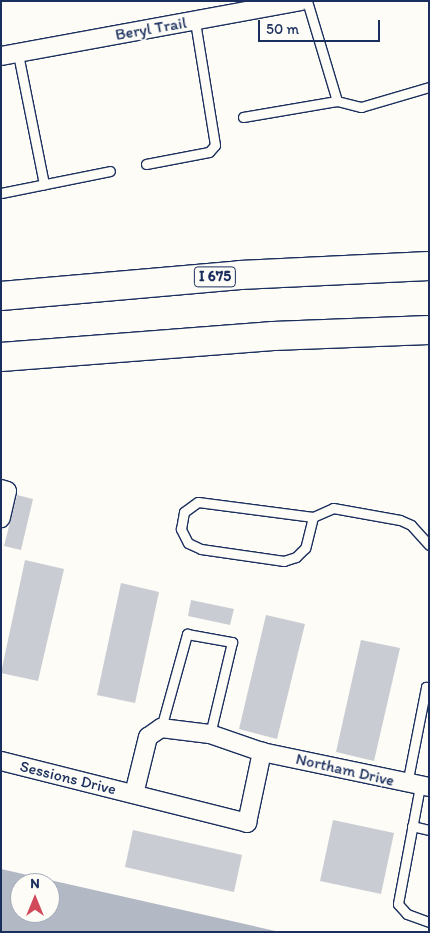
<!DOCTYPE html>
<html>
<head>
<meta charset="utf-8">
<style>
  body { margin:0 }
  #map { position:relative; width:430px; height:933px; overflow:hidden; background:#fdfcf7; font-family:Itim,sans-serif }
  div>[style] { position:absolute }
  .water>* { inset:0; background:#b3b8c5 }
  .building>* { inset:0; background:#c9ccd3 }
  .roads { filter:drop-shadow(1px 0 #1b2f5e) drop-shadow(-1px 0 #1b2f5e) drop-shadow(0 1px #1b2f5e) drop-shadow(0 -1px #1b2f5e) }
  .lane>* { height:9px; margin:-4.5px; padding:0 4.5px; transform-origin:4.5px; border-radius:4.5px; background:#fdfcf7 }
  .street>* { height:18px; margin:-9px; padding:0 9px; transform-origin:9px; border-radius:9px; background:#fdfcf7 }
  .highway>* { height:28px; margin:-14px; padding:0 14px; transform-origin:14px; border-radius:14px; background:#fdfcf7 }
  span { translate:-50% -50%; white-space:nowrap; text-align:center; line-height:1.15; -webkit-text-stroke:4px #fdfcf7; paint-order:stroke }
  .shield-label span { padding:1px 4px; background:#fdfcf7; border:1px solid; border-radius:4px; -webkit-text-stroke-width:0 }
  .shield-label { font-size:15px; color:#1b2f5e; font-weight:700 }
  .street-label { font-size:16px; color:#1b2f5e }
  .frame { position:absolute; inset:0; border:2px solid #1b2f5e; pointer-events:none }
  .north { position:absolute; left:10px; top:873px; width:50px; height:50px; box-sizing:border-box; background:#fdfcf7; border:1px solid #a3aaba; border-radius:50%; rotate:0deg; font-size:14px; font-weight:700; line-height:20px; text-align:center; color:#1b2f5e }
  .north::after { content:''; display:block; margin:auto; width:18px; height:22px; background:#d1495b; clip-path:polygon(50% 0,100% 100%,50% 72%,0 100%) }
  .scale { position:absolute; left:258px; top:20px; width:122px; height:22px; box-sizing:border-box; border:2px solid #1b2f5e; border-top:0; padding-left:6px; font-size:15px; line-height:18px; white-space:nowrap; color:#1b2f5e; -webkit-text-stroke:4px #fdfcf7; paint-order:stroke }
</style>
</head>
<body>
<div id="map">
  <div class="water">
    <div style="clip-path:polygon(evenodd,1px 869px,280px 932px,1px 932px,1px 869px,20px 883px,50px 883px,50px 913px,20px 913px,20px 883px)"></div>
  </div>
  <div class="building">
    <div style="clip-path:polygon(17px 495px,33px 499px,21px 550px,4px 546px)"></div>
    <div style="clip-path:polygon(25px 560px,64px 569px,38px 681px,1px 673px)"></div>
    <div style="clip-path:polygon(121px 583px,159px 592px,135px 703px,97px 695px)"></div>
    <div style="clip-path:polygon(191px 600px,234px 609px,230px 625px,188px 616px)"></div>
    <div style="clip-path:polygon(266px 615px,305px 624px,277px 739px,239px 729px)"></div>
    <div style="clip-path:polygon(361px 640px,400px 648px,374px 761px,336px 752px)"></div>
    <div style="clip-path:polygon(333px 820px,394px 833px,381px 894px,320px 881px)"></div>
    <div style="clip-path:polygon(133px 830px,242px 855px,234px 892px,125px 867px)"></div>
  </div>
  <div class="roads">
    <div class="lane">
      <div style="left:18px;top:54px;width:133px;rotate:78.7deg"></div>
      <div style="left:337px;top:101px;width:25px;rotate:14deg"></div>
      <div style="left:361px;top:107px;width:71px;rotate:-16.4deg"></div>
      <div style="left:243px;top:117px;width:95px;rotate:-9.7deg"></div>
      <div style="left:337px;top:101px;width:104px;rotate:-106.7deg"></div>
      <div style="left:146px;top:164px;width:64px;rotate:-10.8deg"></div>
      <div style="left:209px;top:152px;width:9px;rotate:-49deg"></div>
      <div style="left:215px;top:145px;width:126px;rotate:-99.2deg"></div>
      <div style="left:1px;top:193px;width:111px;rotate:-11.4deg"></div>
      <div style="left:313px;top:517px;width:32px;rotate:104deg"></div>
      <div style="left:305px;top:548px;width:13px;rotate:135deg"></div>
      <div style="left:296px;top:557px;width:13px;rotate:162deg"></div>
      <div style="left:284px;top:561px;width:84px;rotate:-171.8deg"></div>
      <div style="left:201px;top:549px;width:14px;rotate:-155deg"></div>
      <div style="left:188px;top:543px;width:16px;rotate:-117deg"></div>
      <div style="left:181px;top:529px;width:17px;rotate:-80deg"></div>
      <div style="left:184px;top:512px;width:17px;rotate:-36deg"></div>
      <div style="left:198px;top:502px;width:116px;rotate:7.4deg"></div>
      <div style="left:313px;top:517px;width:22px;rotate:-24deg"></div>
      <div style="left:333px;top:508px;width:68px;rotate:10.2deg"></div>
      <div style="left:400px;top:520px;width:12px;rotate:24deg"></div>
      <div style="left:411px;top:525px;width:27px;rotate:48deg"></div>
      <div style="left:161px;top:728px;width:98px;rotate:-74.5deg"></div>
      <div style="left:187px;top:634px;width:46px;rotate:10.1deg"></div>
      <div style="left:232px;top:642px;width:95px;rotate:103.4deg"></div>
      <div style="left:407px;top:784px;width:99px;rotate:-78.9deg"></div>
      <div style="left:426px;top:687px;width:3px"></div>
      <div style="left:420px;top:786px;width:120px;rotate:100.6deg"></div>
      <div style="left:398px;top:904px;width:13px;rotate:48deg"></div>
      <div style="left:407px;top:914px;width:23px;rotate:20deg"></div>
      <div style="left:412px;top:826px;width:17px;rotate:13deg"></div>
    </div>
    <div class="street">
      <div style="left:1px;top:56px;width:305px;rotate:-10.4deg"></div>
      <div style="left:1px;top:489px;width:6px;rotate:18deg"></div>
      <div style="left:7px;top:491px;width:28px;rotate:103deg"></div>
      <div style="left:1px;top:761px;width:254px;rotate:14.1deg"></div>
      <div style="left:247px;top:823px;width:73px;rotate:-78.1deg"></div>
      <div style="left:134px;top:794px;width:59px;rotate:-76.2deg"></div>
      <div style="left:148px;top:737px;width:16px;rotate:-35deg"></div>
      <div style="left:161px;top:728px;width:49px;rotate:7deg"></div>
      <div style="left:210px;top:734px;width:55px;rotate:19.1deg"></div>
      <div style="left:262px;top:752px;width:171px;rotate:11.8deg"></div>
    </div>
    <div class="highway">
      <div style="left:1px;top:296px;width:240px;rotate:-5deg"></div>
      <div style="left:240px;top:275px;width:189px;rotate:-2.7deg"></div>
      <div style="left:1px;top:357px;width:273px;rotate:-4.4deg"></div>
      <div style="left:273px;top:336px;width:156px;rotate:-2.2deg"></div>
    </div>
  </div>
  <div class="shield-label">
    <span style="left:215px;top:277px">I 675</span>
  </div>
  <div class="street-label">
    <span style="left:151px;top:29px;rotate:-10deg">Beryl Trail</span>
    <span style="left:345px;top:770px;rotate:13deg">Northam Drive</span>
    <span style="left:68px;top:778px;rotate:14deg">Sessions Drive</span>
  </div>
  <div class="frame"></div>
  <div class="north">N</div>
  <div class="scale">50 m</div>
</div>
</body>
</html>
